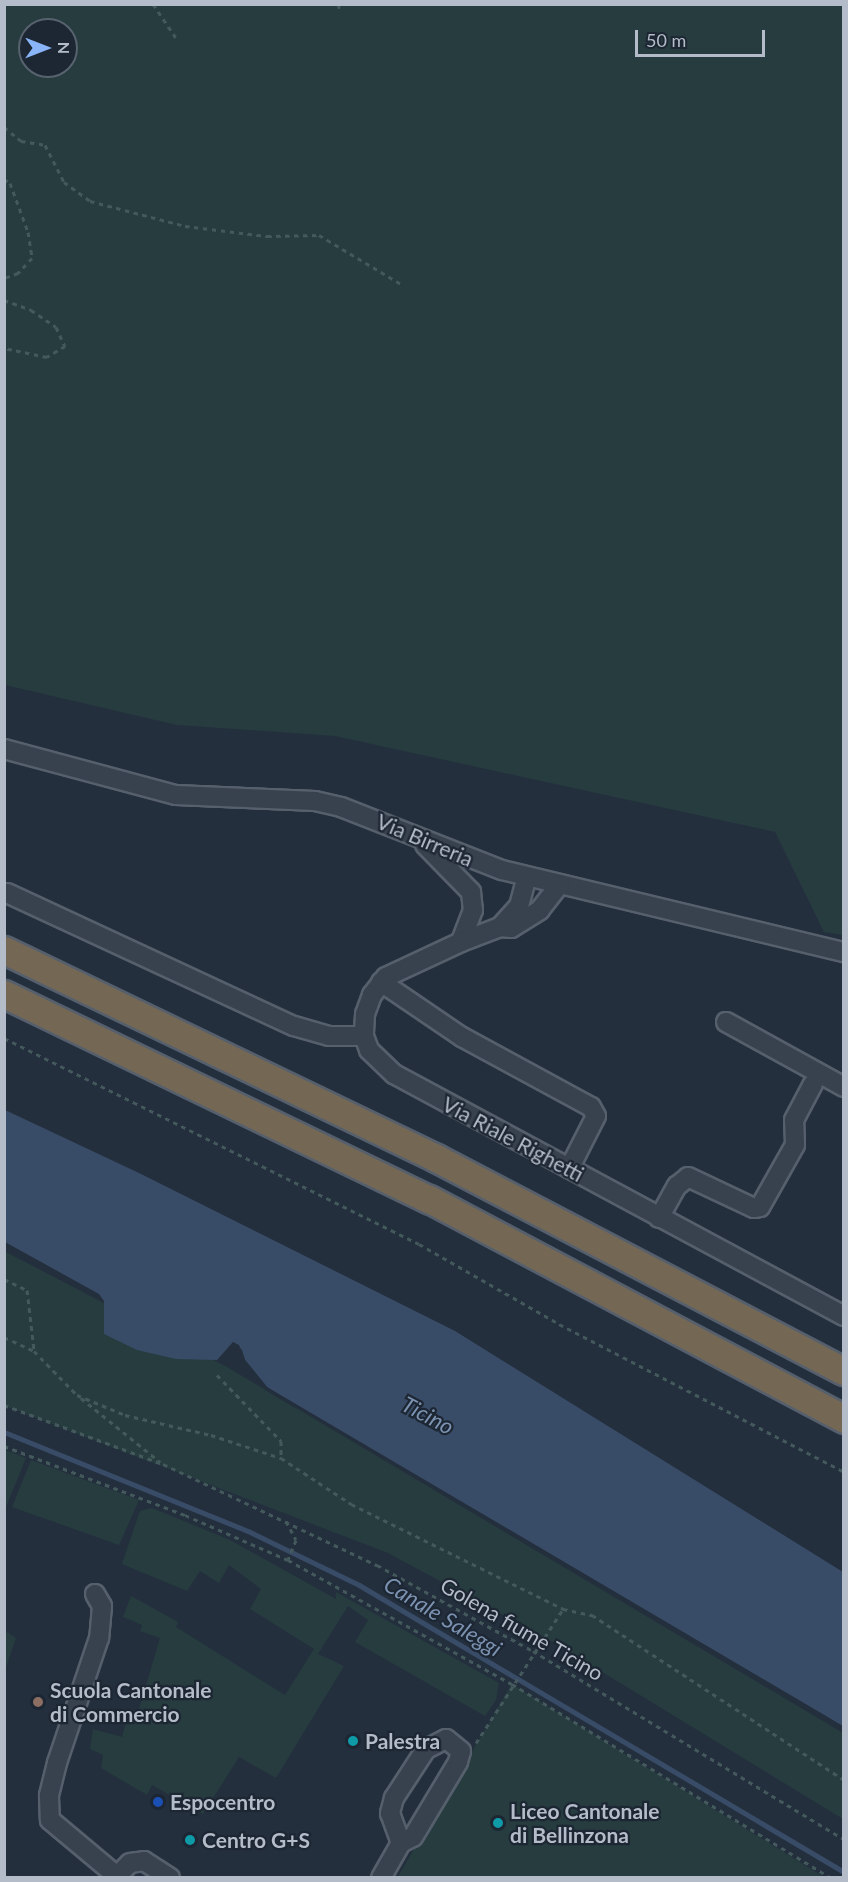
<!DOCTYPE html>
<html>
<head>
<meta charset="utf-8">
<style>
  body { margin:0 }
  #map { position:relative; width:848px; height:1882px; overflow:hidden; background:#242f3e; font-family:Lato,sans-serif }
  div>[style] { position:absolute }
  .green>* { inset:0; background:#263c3f }
  .water>* { inset:0; background:#394c67 }
  .pier>* { inset:0; background:#242f3e }
  .stream>* { height:5px; margin:-2.5px; padding:0 2.5px; transform-origin:2.5px; border-radius:2.5px; background:#394c67 }
  .path>* { height:3px; margin-top:-1.5px; transform-origin:0; background:repeating-linear-gradient(90deg,#44595c 0 4.5px,transparent 0 9px) }
  .roads { filter:drop-shadow(2px 0 #565f6c) drop-shadow(-2px 0 #565f6c) drop-shadow(0 2px #565f6c) drop-shadow(0 -2px #565f6c) }
  .minor>* { height:18px; margin:-9px; padding:0 9px; transform-origin:9px; border-radius:9px; background:#38414e }
  .highway>* { height:27px; margin:-13.5px; padding:0 13.5px; transform-origin:13.5px; border-radius:13.5px; background:#746855 }
  .dots>* { width:16px; height:16px; translate:-50% -50%; box-sizing:border-box; border:3px solid #1d2633; border-radius:50% }
  span { translate:-50% -50%; white-space:nowrap; text-align:center; line-height:1.15; -webkit-text-stroke:4.5px #1d2633; paint-order:stroke }
  .street-label { font-size:21px; color:#b4bcc9 }
  .poi-label { font-size:21px; color:#b4bcc9; font-weight:700 }
  .left { translate:0 -50%; text-align:left }
  .water-label { font-size:22px; color:#7c92b1; font-style:italic }
  .frame { position:absolute; inset:0; border:6px solid #b4bcc9; pointer-events:none }
  .north { position:absolute; left:18px; top:18px; width:60px; height:60px; box-sizing:border-box; background:#1d2633; border:2px solid #59626f; border-radius:50%; rotate:90deg; font-size:16px; font-weight:700; line-height:24px; text-align:center; color:#b4bcc9 }
  .north::after { content:''; display:block; margin:auto; width:21px; height:27px; background:#8ab4f8; clip-path:polygon(50% 0,100% 100%,50% 72%,0 100%) }
  .scale { position:absolute; left:635px; top:30px; width:130px; height:27px; box-sizing:border-box; border:3px solid #b4bcc9; border-top:0; padding-left:8px; font-size:18px; line-height:21px; white-space:nowrap; color:#b4bcc9; -webkit-text-stroke:4px #1d2633; paint-order:stroke }
</style>
</head>
<body>
<div id="map">
  <div class="green">
    <div style="clip-path:polygon(evenodd,5px 4px,843px 5px,843px 935px,824px 932px,775px 832px,335px 736px,177px 725px,5px 685px,5px 4px,30px 30px,66px 30px,66px 66px,30px 66px,30px 30px)"></div>
    <div style="clip-path:polygon(4px 1251px,227px 1367px,843px 1733px,843px 1819px,553px 1642px,388px 1553px,5px 1406px)"></div>
    <div style="clip-path:polygon(5px 1450px,26px 1458px,6px 1507px,4px 1506px)"></div>
    <div style="clip-path:polygon(31px 1460px,139px 1500px,119px 1545px,12px 1507px)"></div>
    <div style="clip-path:polygon(152px 1508px,230px 1540px,336px 1599px,336px 1592px,499px 1683px,496px 1700px,485px 1716px,355px 1642px,368px 1620px,348px 1606px,318px 1654px,344px 1666px,276px 1778px,239px 1757px,203px 1814px,152px 1785px,147px 1795px,101px 1768px,103px 1755px,90px 1749px,93px 1729px,122px 1737px,128px 1715px,136px 1719px,160px 1638px,140px 1631px,142px 1625px,123px 1617px,131px 1596px,178px 1622px,176px 1627px,285px 1695px,314px 1649px,250px 1609px,261px 1589px,229px 1565px,219px 1583px,200px 1571px,187px 1591px,122px 1564px,140px 1511px)"></div>
    <div style="clip-path:polygon(7px 1632px,16px 1638px,5px 1670px,5px 1635px)"></div>
    <div style="clip-path:polygon(512px 1684px,824px 1877px,397px 1878px)"></div>
  </div>
  <div class="water">
    <div style="clip-path:polygon(5px 1110px,139px 1173px,455px 1331px,843px 1572px,843px 1726px,267px 1387px,245px 1360px,242px 1350px,233px 1342px,217px 1360px,176px 1359px,137px 1350px,104px 1334px,104px 1301px,99px 1294px,5px 1242px)"></div>
  </div>
  <div class="pier">
    <div style="clip-path:polygon(233px 1342px,239px 1345px,245px 1360px,267px 1387px,297px 1409px,265px 1390px,242px 1361px,237px 1347px,234px 1346px,219px 1362px)"></div>
  </div>
  <div class="stream">
    <div style="left:4px;top:1432px;width:263px;rotate:22.1deg"></div>
    <div style="left:248px;top:1531px;width:123px;rotate:25.9deg"></div>
    <div style="left:359px;top:1585px;width:564px;rotate:30.62deg"></div>
  </div>
  <div class="path">
    <div style="left:153px;top:4px;width:41px;rotate:55.9deg"></div>
    <div style="left:338px;top:4px;width:6px;rotate:72deg"></div>
    <div style="left:4px;top:127px;width:22px;rotate:39deg"></div>
    <div style="left:21px;top:141px;width:24px;rotate:9deg"></div>
    <div style="left:45px;top:145px;width:42px;rotate:62.8deg"></div>
    <div style="left:64px;top:182px;width:32px;rotate:36deg"></div>
    <div style="left:90px;top:201px;width:98px;rotate:14.7deg"></div>
    <div style="left:185px;top:226px;width:83px;rotate:7deg"></div>
    <div style="left:267px;top:236px;width:52px;rotate:-1.1deg"></div>
    <div style="left:319px;top:235px;width:96px;rotate:30.9deg"></div>
    <div style="left:4px;top:179px;width:7px;rotate:34deg"></div>
    <div style="left:10px;top:183px;width:52px;rotate:69.8deg"></div>
    <div style="left:28px;top:232px;width:26px;rotate:81deg"></div>
    <div style="left:32px;top:258px;width:21px;rotate:133deg"></div>
    <div style="left:18px;top:273px;width:15px;rotate:160deg"></div>
    <div style="left:4px;top:300px;width:29px;rotate:20deg"></div>
    <div style="left:31px;top:310px;width:30px;rotate:34deg"></div>
    <div style="left:56px;top:327px;width:21px;rotate:65deg"></div>
    <div style="left:65px;top:346px;width:21px;rotate:149deg"></div>
    <div style="left:47px;top:357px;width:44px;rotate:-168.2deg"></div>
    <div style="left:4px;top:1038px;width:463px;rotate:26.4deg"></div>
    <div style="left:419px;top:1244px;width:161px;rotate:29.7deg"></div>
    <div style="left:559px;top:1324px;width:321px;rotate:27.4deg"></div>
    <div style="left:4px;top:1279px;width:25px;rotate:26deg"></div>
    <div style="left:27px;top:1290px;width:60px;rotate:83.3deg"></div>
    <div style="left:4px;top:1337px;width:33px;rotate:25deg"></div>
    <div style="left:34px;top:1351px;width:62px;rotate:45.7deg"></div>
    <div style="left:77px;top:1395px;width:52px;rotate:22.6deg"></div>
    <div style="left:125px;top:1415px;width:88px;rotate:13.1deg"></div>
    <div style="left:211px;top:1435px;width:74px;rotate:18.2deg"></div>
    <div style="left:281px;top:1458px;width:84px;rotate:33.3deg"></div>
    <div style="left:351px;top:1504px;width:237px;rotate:26.3deg"></div>
    <div style="left:563px;top:1609px;width:30px;rotate:12deg"></div>
    <div style="left:592px;top:1615px;width:301px;rotate:33.2deg"></div>
    <div style="left:217px;top:1375px;width:92px;rotate:45.9deg"></div>
    <div style="left:281px;top:1441px;width:17px;rotate:90deg"></div>
    <div style="left:81px;top:1398px;width:102px;rotate:39deg"></div>
    <div style="left:4px;top:1405px;width:170px;rotate:20.4deg"></div>
    <div style="left:163px;top:1464px;width:237px;rotate:25.3deg"></div>
    <div style="left:377px;top:1565px;width:178px;rotate:28.9deg"></div>
    <div style="left:533px;top:1651px;width:363px;rotate:31.2deg"></div>
    <div style="left:4px;top:1446px;width:194px;rotate:20.9deg"></div>
    <div style="left:185px;top:1515px;width:112px;rotate:23.6deg"></div>
    <div style="left:288px;top:1560px;width:256px;rotate:29deg"></div>
    <div style="left:512px;top:1684px;width:373px;rotate:31.3deg"></div>
    <div style="left:286px;top:1521px;width:21px;rotate:62deg"></div>
    <div style="left:296px;top:1540px;width:22px;rotate:112deg"></div>
    <div style="left:476px;top:1743px;width:160px;rotate:-57deg"></div>
  </div>
  <div class="roads">
    <div class="minor">
      <div style="left:4px;top:749px;width:178px;rotate:15deg"></div>
      <div style="left:176px;top:795px;width:139px;rotate:2.5deg"></div>
      <div style="left:315px;top:801px;width:27px;rotate:13deg"></div>
      <div style="left:341px;top:807px;width:173px;rotate:21.4deg"></div>
      <div style="left:502px;top:870px;width:352px;rotate:13.5deg"></div>
      <div style="left:425px;top:845px;width:66px;rotate:45.6deg"></div>
      <div style="left:471px;top:892px;width:18px;rotate:84deg"></div>
      <div style="left:473px;top:910px;width:34px;rotate:111deg"></div>
      <div style="left:560px;top:884px;width:33px;rotate:128deg"></div>
      <div style="left:540px;top:910px;width:34px;rotate:148deg"></div>
      <div style="left:511px;top:928px;width:11px;rotate:-175deg"></div>
      <div style="left:500px;top:927px;width:42px;rotate:159deg"></div>
      <div style="left:461px;top:942px;width:83px;rotate:155deg"></div>
      <div style="left:386px;top:977px;width:23px;rotate:128deg"></div>
      <div style="left:372px;top:995px;width:20px;rotate:110deg"></div>
      <div style="left:365px;top:1014px;width:22px;rotate:93deg"></div>
      <div style="left:364px;top:1036px;width:15px;rotate:70deg"></div>
      <div style="left:369px;top:1050px;width:35px;rotate:44deg"></div>
      <div style="left:394px;top:1074px;width:511px;rotate:28.27deg"></div>
      <div style="left:7px;top:893px;width:316px;rotate:24.9deg"></div>
      <div style="left:294px;top:1026px;width:36px;rotate:16deg"></div>
      <div style="left:329px;top:1036px;width:35px"></div>
      <div style="left:500px;top:927px;width:28px;rotate:-48deg"></div>
      <div style="left:519px;top:906px;width:30px;rotate:-75deg"></div>
      <div style="left:381px;top:982px;width:98px;rotate:34.2deg"></div>
      <div style="left:462px;top:1037px;width:147px;rotate:28.5deg"></div>
      <div style="left:591px;top:1107px;width:10px;rotate:61deg"></div>
      <div style="left:596px;top:1116px;width:59px;rotate:117deg"></div>
      <div style="left:726px;top:1022px;width:135px;rotate:28.8deg"></div>
      <div style="left:659px;top:1218px;width:37px;rotate:-61deg"></div>
      <div style="left:677px;top:1186px;width:14px;rotate:-39deg"></div>
      <div style="left:688px;top:1177px;width:73px;rotate:25.2deg"></div>
      <div style="left:754px;top:1208px;width:6px;rotate:-9deg"></div>
      <div style="left:760px;top:1207px;width:71px;rotate:-60.6deg"></div>
      <div style="left:795px;top:1145px;width:25px;rotate:-92deg"></div>
      <div style="left:794px;top:1120px;width:41px;rotate:-62.2deg"></div>
      <div style="left:95px;top:1594px;width:14px;rotate:60deg"></div>
      <div style="left:102px;top:1606px;width:32px;rotate:95deg"></div>
      <div style="left:99px;top:1638px;width:132px;rotate:108.6deg"></div>
      <div style="left:57px;top:1763px;width:34px;rotate:104deg"></div>
      <div style="left:49px;top:1796px;width:24px;rotate:88deg"></div>
      <div style="left:50px;top:1820px;width:87px;rotate:39.9deg"></div>
      <div style="left:115px;top:1878px;width:21px;rotate:-45deg"></div>
      <div style="left:130px;top:1863px;width:14px;rotate:-8deg"></div>
      <div style="left:144px;top:1861px;width:31px;rotate:33deg"></div>
      <div style="left:381px;top:1878px;width:40px;rotate:-60.3deg"></div>
      <div style="left:401px;top:1843px;width:13px;rotate:-27deg"></div>
      <div style="left:413px;top:1837px;width:87px;rotate:-59deg"></div>
      <div style="left:458px;top:1762px;width:11px;rotate:-75deg"></div>
      <div style="left:461px;top:1751px;width:19px;rotate:-141deg"></div>
      <div style="left:446px;top:1739px;width:22px;rotate:153deg"></div>
      <div style="left:426px;top:1749px;width:59px;rotate:123.1deg"></div>
      <div style="left:394px;top:1798px;width:16px;rotate:105deg"></div>
      <div style="left:390px;top:1813px;width:32px;rotate:70deg"></div>
    </div>
    <div class="highway">
      <div style="left:4px;top:950px;width:479px;rotate:25.7deg"></div>
      <div style="left:436px;top:1158px;width:460px;rotate:27.6deg"></div>
      <div style="left:4px;top:994px;width:472px;rotate:25.8deg"></div>
      <div style="left:429px;top:1199px;width:470px;rotate:27.9deg"></div>
    </div>
  </div>
  <div class="dots">
    <div style="left:38px;top:1702px;background:#8d6e63"></div>
    <div style="left:353px;top:1741px;background:#0f9aa8"></div>
    <div style="left:158px;top:1802px;background:#1a4fb4"></div>
    <div style="left:498px;top:1823px;background:#0f9aa8"></div>
    <div style="left:190px;top:1840px;background:#0f9aa8"></div>
  </div>
  <div class="street-label">
    <span style="left:425px;top:840px;rotate:23deg">Via Birreria</span>
    <span style="left:513px;top:1139px;rotate:28deg">Via Riale Righetti</span>
    <span style="left:522px;top:1629px;rotate:30deg">Golena fiume Ticino</span>
  </div>
  <div class="poi-label">
    <span class="left" style="left:50px;top:1702px">Scuola Cantonale<br>di Commercio</span>
    <span class="left" style="left:365px;top:1741px">Palestra</span>
    <span class="left" style="left:170px;top:1802px">Espocentro</span>
    <span class="left" style="left:510px;top:1823px">Liceo Cantonale<br>di Bellinzona</span>
    <span class="left" style="left:202px;top:1840px">Centro G+S</span>
  </div>
  <div class="water-label">
    <span style="left:428px;top:1415px;rotate:28deg">Ticino</span>
    <span style="left:443px;top:1616px;rotate:31deg">Canale Saleggi</span>
  </div>
  <div class="frame"></div>
  <div class="north">N</div>
  <div class="scale">50 m</div>
</div>
</body>
</html>
